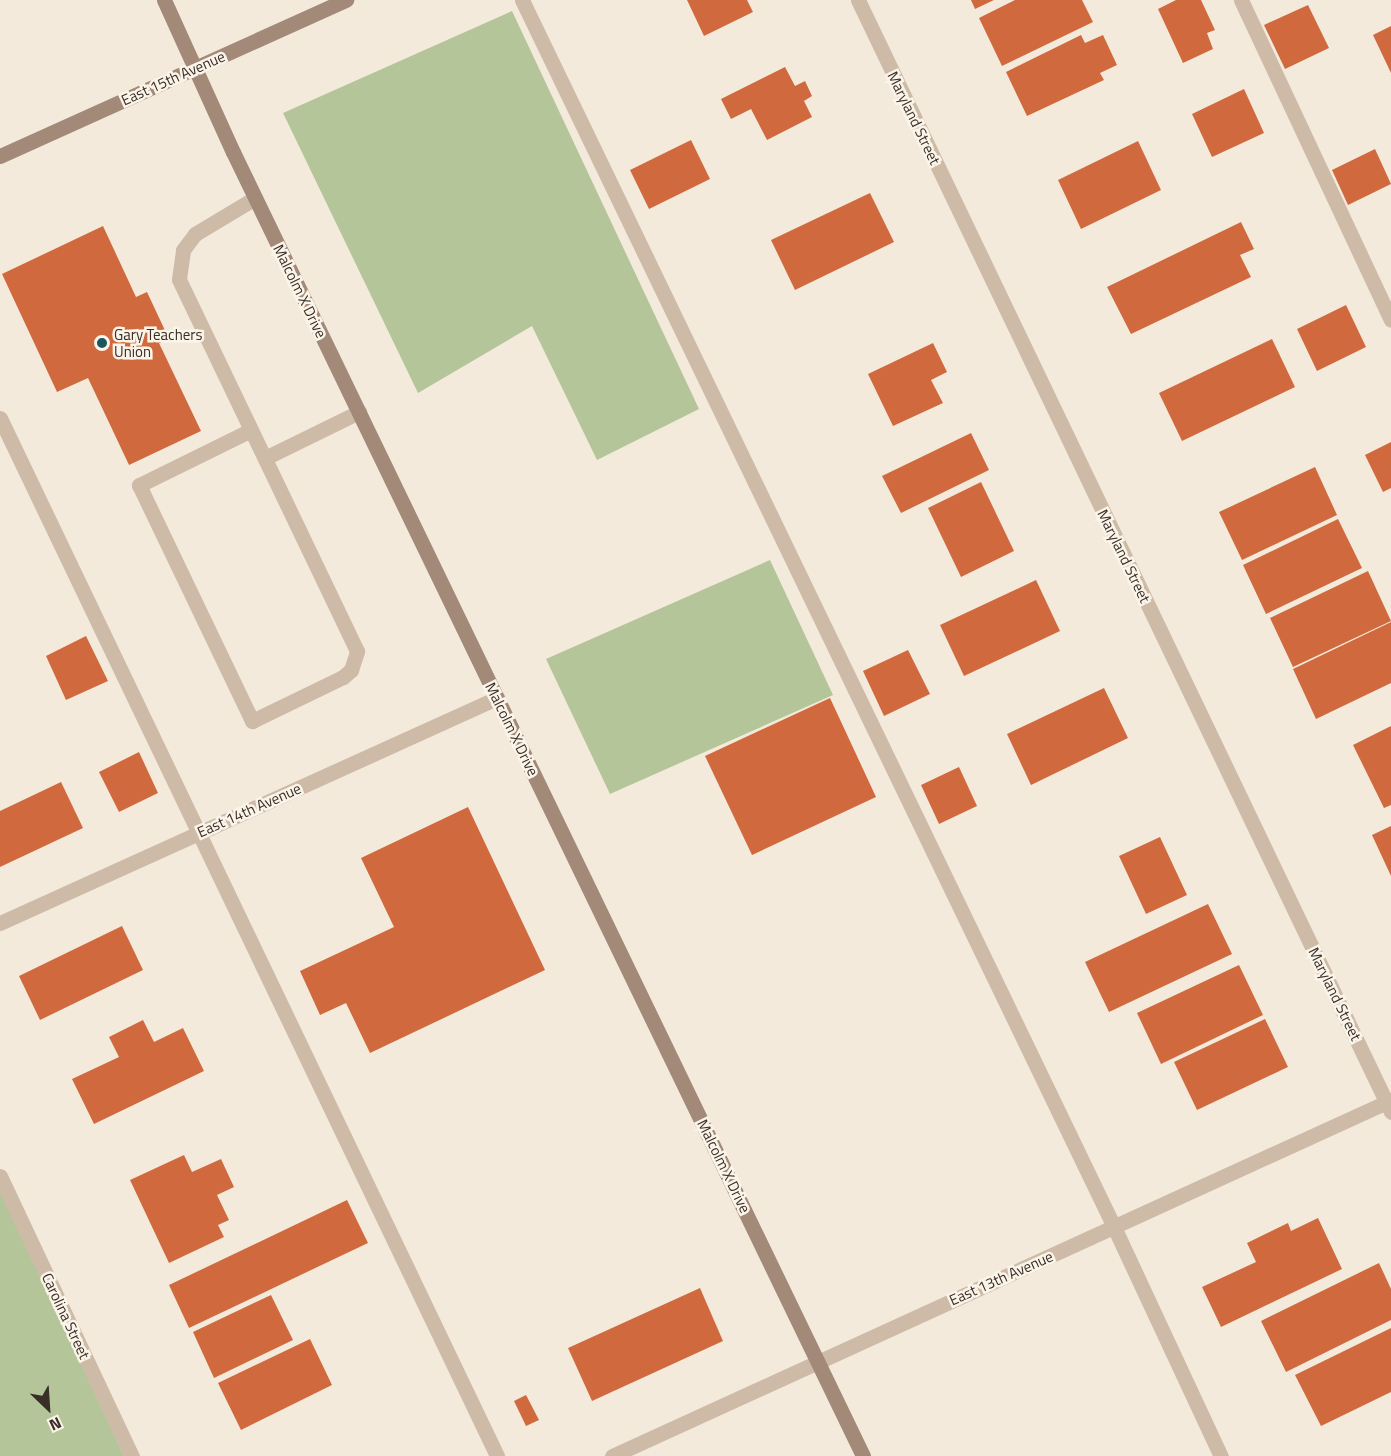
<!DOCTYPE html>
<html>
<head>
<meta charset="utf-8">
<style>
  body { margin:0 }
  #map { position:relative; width:1391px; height:1456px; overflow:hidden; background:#f4eadc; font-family:"Titillium Web",sans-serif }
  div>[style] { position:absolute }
  .green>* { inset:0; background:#b4c59a }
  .building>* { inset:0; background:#d06a3e }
  .lane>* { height:15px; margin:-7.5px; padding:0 7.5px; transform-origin:7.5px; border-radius:7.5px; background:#cebba7 }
  .street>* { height:15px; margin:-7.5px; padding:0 7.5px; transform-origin:7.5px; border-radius:7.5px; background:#cebba7 }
  .secondary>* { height:15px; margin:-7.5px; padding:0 7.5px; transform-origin:7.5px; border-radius:7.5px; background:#a28978 }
  .dots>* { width:16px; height:16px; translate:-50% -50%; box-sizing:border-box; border:3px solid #fbf4e9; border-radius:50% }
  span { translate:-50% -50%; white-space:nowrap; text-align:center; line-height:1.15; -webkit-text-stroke:5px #fbf4e9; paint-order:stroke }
  .street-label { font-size:15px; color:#392e28 }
  .poi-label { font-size:15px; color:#392e28 }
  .left { translate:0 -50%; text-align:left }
  .north { position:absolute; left:18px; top:1378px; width:60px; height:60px; -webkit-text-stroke:4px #fbf4e9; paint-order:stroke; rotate:155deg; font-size:16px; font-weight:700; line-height:24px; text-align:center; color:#392e28 }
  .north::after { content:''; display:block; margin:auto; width:21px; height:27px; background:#392e28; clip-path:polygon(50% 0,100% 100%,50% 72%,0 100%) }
</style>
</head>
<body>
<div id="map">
  <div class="green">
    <div style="clip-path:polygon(512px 11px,699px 409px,597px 460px,532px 326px,418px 393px,283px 113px)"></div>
    <div style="clip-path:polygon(770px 560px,833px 695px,610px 794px,546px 659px)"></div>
    <div style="clip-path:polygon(0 1189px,124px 1456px,0 1456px)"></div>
  </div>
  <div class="building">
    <div style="clip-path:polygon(687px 0,747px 0,753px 12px,704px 36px)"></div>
    <div style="clip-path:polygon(971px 0,994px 0,975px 9px)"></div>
    <div style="clip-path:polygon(1015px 0,1082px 0,1093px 22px,1002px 66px,979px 18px)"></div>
    <div style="clip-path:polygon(1176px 0,1201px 0,1215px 30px,1207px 33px,1213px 49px,1183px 63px,1158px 9px)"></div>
    <div style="clip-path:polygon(1308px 5px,1329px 48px,1285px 69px,1264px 25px)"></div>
    <div style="clip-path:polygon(1391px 26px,1391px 73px,1373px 35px)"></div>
    <div style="clip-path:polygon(1081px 35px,1085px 43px,1103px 35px,1117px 65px,1100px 73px,1104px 80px,1027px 116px,1006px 72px)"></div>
    <div style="clip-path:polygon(785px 67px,795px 86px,805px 81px,812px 96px,804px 101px,812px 117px,767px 140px,751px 109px,731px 119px,721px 99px)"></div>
    <div style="clip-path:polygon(1244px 89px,1264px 133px,1212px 157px,1192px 114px)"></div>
    <div style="clip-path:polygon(691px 140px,710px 179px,649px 209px,630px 170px)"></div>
    <div style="clip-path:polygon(1138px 141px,1161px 190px,1081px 229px,1058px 180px)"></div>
    <div style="clip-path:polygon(1375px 149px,1391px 184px,1348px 205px,1332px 170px)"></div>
    <div style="clip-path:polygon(870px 193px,894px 242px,795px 290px,771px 240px)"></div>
    <div style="clip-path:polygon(1241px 222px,1254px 249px,1240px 255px,1251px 277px,1131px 334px,1107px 287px)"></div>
    <div style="clip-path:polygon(103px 226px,136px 297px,147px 292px,169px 339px,159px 343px,201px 431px,129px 465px,88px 378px,57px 392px,2px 274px)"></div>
    <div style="clip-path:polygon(1346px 305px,1366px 347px,1317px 371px,1297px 329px)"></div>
    <div style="clip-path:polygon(1272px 339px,1295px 387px,1182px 441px,1159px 393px)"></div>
    <div style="clip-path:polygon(933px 343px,947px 372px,931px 380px,943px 403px,893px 426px,868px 374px)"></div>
    <div style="clip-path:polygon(971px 433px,989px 470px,901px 513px,882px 476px)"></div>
    <div style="clip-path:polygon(1391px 442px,1391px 488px,1383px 492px,1365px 455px)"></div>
    <div style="clip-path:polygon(1315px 467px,1337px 515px,1242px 560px,1219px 512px)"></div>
    <div style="clip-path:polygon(981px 482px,1014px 551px,961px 577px,928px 508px)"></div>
    <div style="clip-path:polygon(1338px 519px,1362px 568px,1266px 614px,1243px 565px)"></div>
    <div style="clip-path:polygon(1368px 571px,1391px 621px,1293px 667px,1270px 618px)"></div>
    <div style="clip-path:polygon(1036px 580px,1060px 631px,964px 676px,940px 625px)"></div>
    <div style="clip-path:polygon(1391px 622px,1391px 683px,1316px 719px,1293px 669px)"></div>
    <div style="clip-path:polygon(86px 636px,108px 681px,66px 700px,46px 656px)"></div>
    <div style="clip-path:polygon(908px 650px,930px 694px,884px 716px,863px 671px)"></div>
    <div style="clip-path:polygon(1104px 688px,1128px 738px,1031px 785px,1007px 734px)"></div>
    <div style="clip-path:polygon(830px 698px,876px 797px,752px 855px,705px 756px)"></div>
    <div style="clip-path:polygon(1391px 726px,1391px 805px,1384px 808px,1353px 745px)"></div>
    <div style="clip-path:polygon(139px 752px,158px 793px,119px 812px,99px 772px)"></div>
    <div style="clip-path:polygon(959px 767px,977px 806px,939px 824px,921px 785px)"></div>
    <div style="clip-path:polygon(61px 782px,83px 828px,0 867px,0 811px)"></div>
    <div style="clip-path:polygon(468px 807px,545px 970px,370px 1053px,346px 1003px,320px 1015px,300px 971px,394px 927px,361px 858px)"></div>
    <div style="clip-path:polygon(1391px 826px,1391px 876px,1372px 835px)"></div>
    <div style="clip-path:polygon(1160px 837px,1187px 895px,1146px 914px,1119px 856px)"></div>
    <div style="clip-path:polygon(1208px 904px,1232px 954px,1109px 1012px,1085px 962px)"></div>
    <div style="clip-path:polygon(122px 926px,143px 970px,40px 1020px,19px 976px)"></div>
    <div style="clip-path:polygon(1239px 965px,1263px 1015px,1161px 1064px,1137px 1013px)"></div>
    <div style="clip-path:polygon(1265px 1019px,1288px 1067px,1197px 1110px,1174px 1062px)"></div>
    <div style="clip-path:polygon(143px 1020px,154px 1042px,183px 1028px,204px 1071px,94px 1124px,72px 1079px,119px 1057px,109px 1037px)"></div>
    <div style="clip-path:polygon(184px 1155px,192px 1172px,221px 1159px,234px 1187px,217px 1195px,229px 1220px,218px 1225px,224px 1237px,169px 1263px,130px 1180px)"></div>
    <div style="clip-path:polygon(347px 1200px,368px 1243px,189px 1328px,169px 1285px)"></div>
    <div style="clip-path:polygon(1318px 1218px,1342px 1269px,1221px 1327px,1202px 1287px,1256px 1262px,1247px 1243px,1288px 1223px,1291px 1231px)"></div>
    <div style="clip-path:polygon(1379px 1263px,1391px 1289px,1391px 1320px,1286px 1372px,1261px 1321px)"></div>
    <div style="clip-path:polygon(700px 1288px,723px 1341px,592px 1401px,568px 1348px)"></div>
    <div style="clip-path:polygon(271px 1295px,293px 1340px,214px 1378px,193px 1332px)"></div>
    <div style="clip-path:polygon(1391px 1328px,1391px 1392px,1321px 1426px,1295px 1375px)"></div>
    <div style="clip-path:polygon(310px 1339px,332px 1385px,241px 1430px,218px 1383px)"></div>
    <div style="clip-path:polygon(526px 1395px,539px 1420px,526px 1426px,514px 1401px)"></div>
  </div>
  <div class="lane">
    <div style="left:522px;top:0;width:1362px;rotate:64.24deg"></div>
    <div style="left:1114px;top:1227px;width:253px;rotate:65deg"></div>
    <div style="left:1241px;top:0;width:353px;rotate:64.9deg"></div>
    <div style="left:0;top:418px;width:1151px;rotate:64.41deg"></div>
    <div style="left:251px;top:430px;width:125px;rotate:153.8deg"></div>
    <div style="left:139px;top:485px;width:262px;rotate:64.4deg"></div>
    <div style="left:252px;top:721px;width:101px;rotate:-25.8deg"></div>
    <div style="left:343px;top:677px;width:11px;rotate:-41deg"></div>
    <div style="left:351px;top:670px;width:20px;rotate:-72deg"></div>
    <div style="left:357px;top:651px;width:412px;rotate:-115.6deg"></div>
    <div style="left:179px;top:279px;width:29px;rotate:-82deg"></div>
    <div style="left:183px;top:250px;width:20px;rotate:-53deg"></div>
    <div style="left:195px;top:234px;width:70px;rotate:-31deg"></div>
    <div style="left:265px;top:458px;width:105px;rotate:-26.1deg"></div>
  </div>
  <div class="street">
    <div style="left:858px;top:0;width:1233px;rotate:64.39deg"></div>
    <div style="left:0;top:923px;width:546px;rotate:-24.36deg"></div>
    <div style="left:0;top:1176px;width:310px;rotate:64.8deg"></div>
    <div style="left:612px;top:1456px;width:856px;rotate:-24.56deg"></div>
  </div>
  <div class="secondary">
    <div style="left:164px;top:0;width:167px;rotate:65.6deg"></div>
    <div style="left:233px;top:152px;width:1448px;rotate:64.21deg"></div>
    <div style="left:0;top:156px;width:380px;rotate:-24.3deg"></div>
  </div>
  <div class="dots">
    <div style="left:102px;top:343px;background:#1a565f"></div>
  </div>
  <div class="street-label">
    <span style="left:173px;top:78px;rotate:-24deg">East 15th Avenue</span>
    <span style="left:914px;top:118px;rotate:64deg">Maryland Street</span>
    <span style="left:300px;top:291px;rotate:64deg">Malcolm X Drive</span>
    <span style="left:1124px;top:556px;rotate:64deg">Maryland Street</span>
    <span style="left:512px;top:729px;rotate:64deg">Malcolm X Drive</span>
    <span style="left:249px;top:810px;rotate:-24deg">East 14th Avenue</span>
    <span style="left:1335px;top:994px;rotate:64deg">Maryland Street</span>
    <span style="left:724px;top:1166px;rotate:64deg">Malcolm X Drive</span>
    <span style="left:1001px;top:1278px;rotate:-24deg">East 13th Avenue</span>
    <span style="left:66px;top:1316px;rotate:65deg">Carolina Street</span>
  </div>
  <div class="poi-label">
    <span class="left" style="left:114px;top:343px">Gary Teachers<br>Union</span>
  </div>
  <div class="north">N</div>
</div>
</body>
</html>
